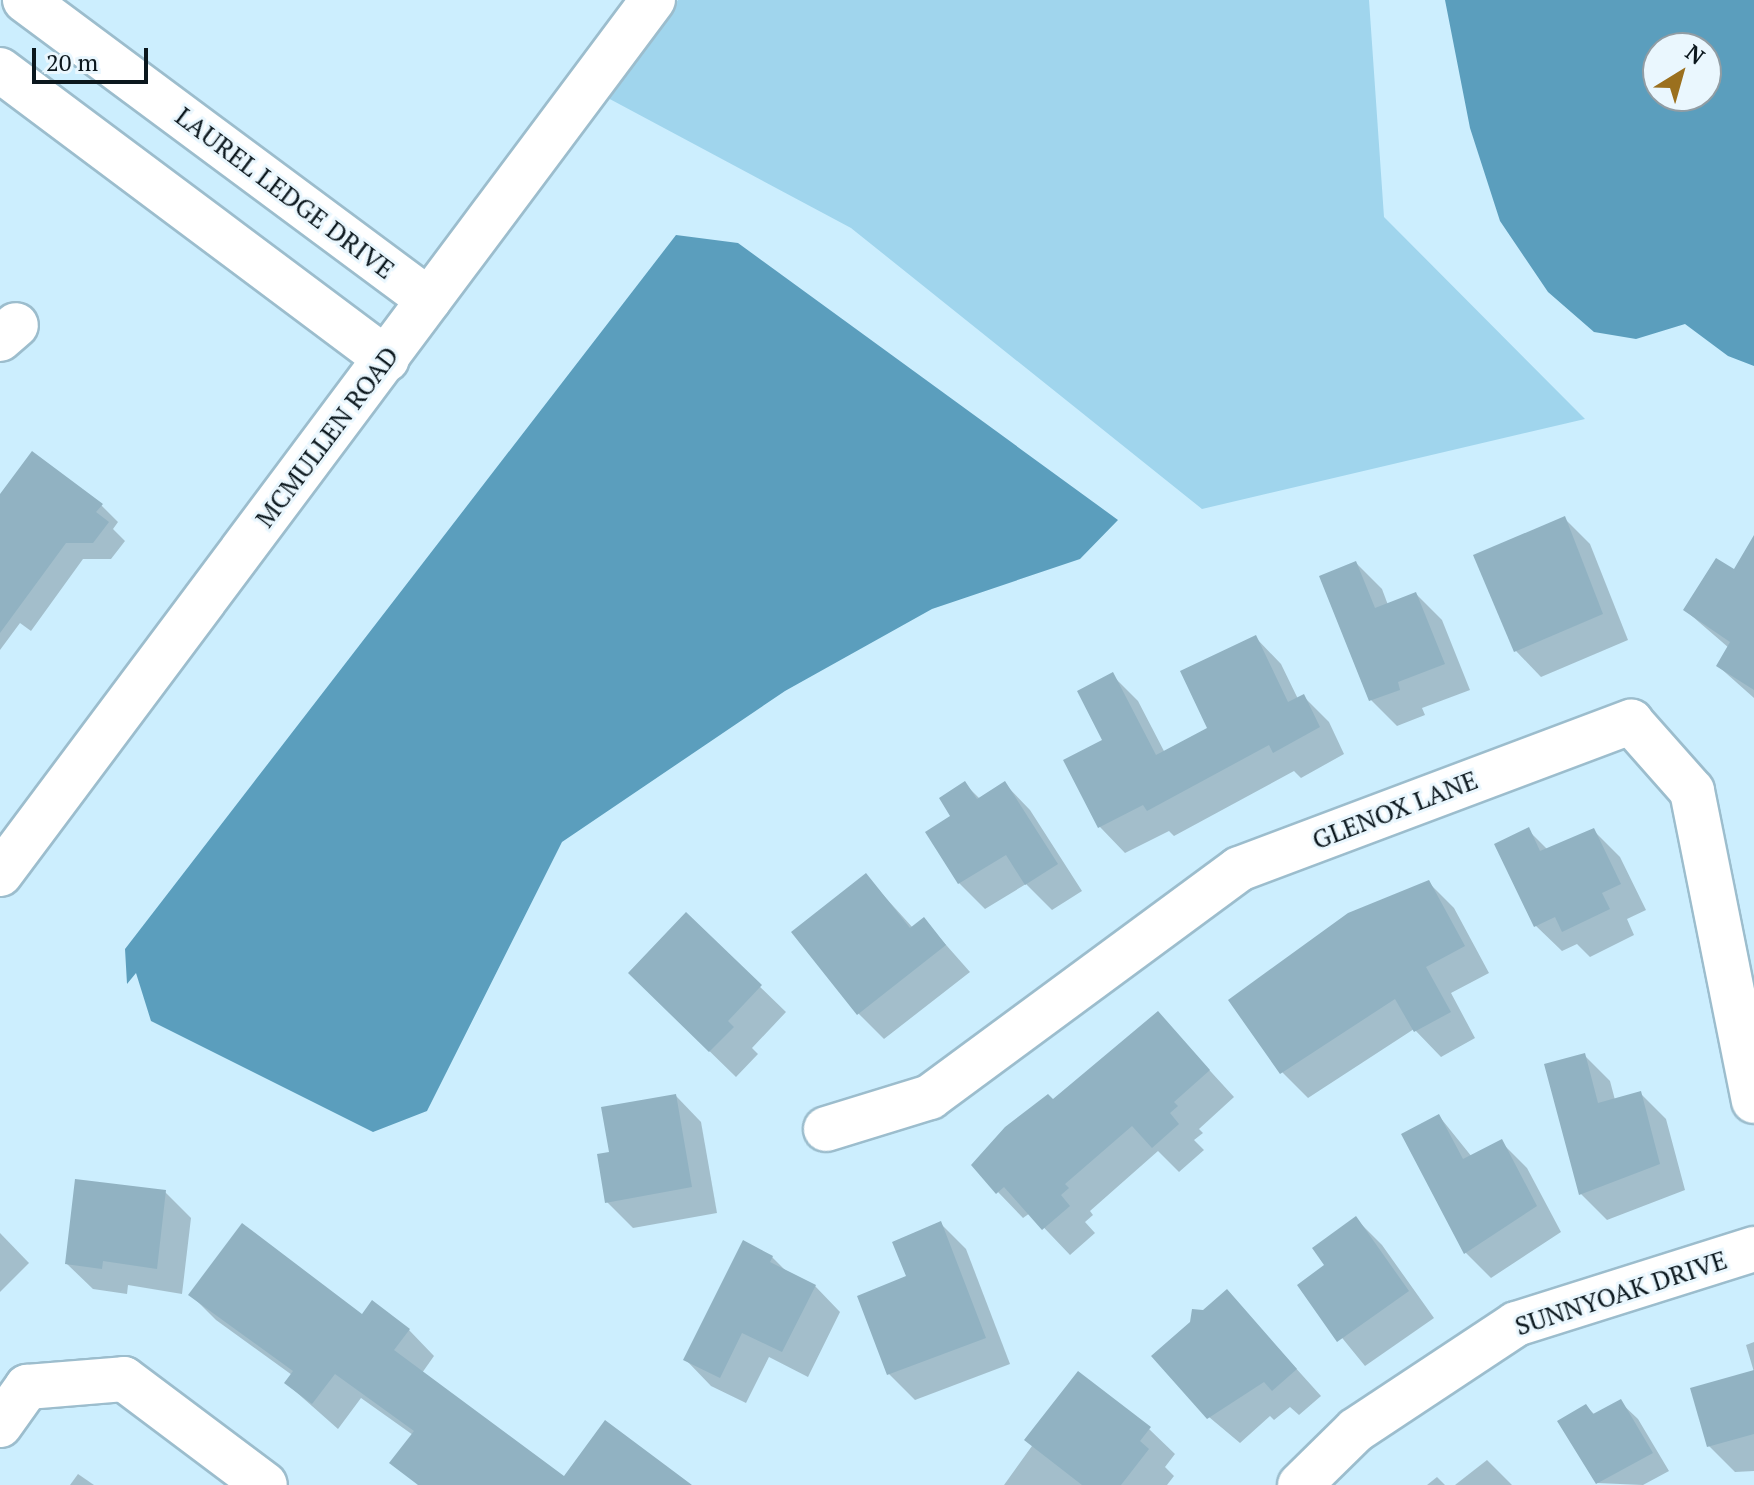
<!DOCTYPE html>
<html>
<head>
<meta charset="utf-8">
<style>
  body { margin:0 }
  #map { position:relative; width:1754px; height:1485px; overflow:hidden; background:#cceefe; font-family:"PT Serif",serif }
  div>[style] { position:absolute }
  .green>* { inset:0; background:#a0d5ed }
  .water>* { inset:0; background:#5b9ebd }
  .shadow>* { inset:0; background:#0003 }
  .building>* { inset:0; background:#91b2c2 }
  .roads { filter:drop-shadow(2px 0 #9cbdcd) drop-shadow(-2px 0 #9cbdcd) drop-shadow(0 2px #9cbdcd) drop-shadow(0 -2px #9cbdcd) }
  .minor>* { height:44px; margin:-22px; padding:0 22px; transform-origin:22px; border-radius:22px; background:#fff }
  .tertiary>* { height:44px; margin:-22px; padding:0 22px; transform-origin:22px; border-radius:22px; background:#fff }
  span { translate:-50% -50%; white-space:nowrap; text-align:center; line-height:1.15; -webkit-text-stroke:6px #eaf7fe; paint-order:stroke }
  .street-label { font-size:26px; color:#0b171d }
  .north { position:absolute; left:1642px; top:32px; width:80px; height:80px; box-sizing:border-box; background:#eaf7fe; border:2px solid #919da4; border-radius:50%; rotate:37deg; font-size:22px; font-weight:700; line-height:32px; text-align:center; color:#0b171d }
  .north::after { content:''; display:block; margin:auto; width:28px; height:36px; background:#9b701e; clip-path:polygon(50% 0,100% 100%,50% 72%,0 100%) }
  .scale { position:absolute; left:32px; top:48px; width:116px; height:36px; box-sizing:border-box; border:4px solid #0b171d; border-top:0; padding-left:10px; font-size:24px; line-height:28px; white-space:nowrap; color:#0b171d; -webkit-text-stroke:6px #eaf7fe; paint-order:stroke }
</style>
</head>
<body>
<div id="map">
  <div class="green">
    <div style="clip-path:polygon(678px 0,1369px 0,1384px 217px,1585px 419px,1202px 509px,851px 228px,606px 97px)"></div>
  </div>
  <div class="water">
    <div style="clip-path:polygon(evenodd,1445px 0,1754px 0,1754px 366px,1728px 356px,1685px 324px,1636px 339px,1594px 332px,1548px 292px,1500px 221px,1470px 128px,1445px 0,1706px 48px,1706px 96px,1658px 96px,1658px 48px,1706px 48px)"></div>
    <div style="clip-path:polygon(676px 235px,738px 243px,1118px 520px,1080px 559px,932px 609px,785px 691px,562px 842px,427px 1111px,373px 1132px,151px 1021px,136px 973px,127px 984px,125px 949px)"></div>
  </div>
  <div class="shadow">
    <div style="clip-path:polygon(0 498px,101px 505px,118px 522px,113px 529px,125px 541px,111px 559px,83px 559px,31px 631px,20px 623px,0 650px)"></div>
    <div style="clip-path:polygon(1565px 519px,1590px 544px,1628px 640px,1541px 677px,1516px 651px)"></div>
    <div style="clip-path:polygon(1356px 563px,1382px 589px,1388px 605px,1416px 594px,1442px 620px,1470px 690px,1422px 708px,1425px 715px,1397px 726px,1371px 700px,1321px 577px)"></div>
    <div style="clip-path:polygon(1754px 564px,1754px 698px,1718px 666px,1729px 648px,1685px 610px,1734px 572px)"></div>
    <div style="clip-path:polygon(1256px 638px,1281px 664px,1298px 699px,1303px 696px,1329px 722px,1344px 754px,1301px 778px,1294px 771px,1174px 836px,1169px 831px,1125px 853px,1100px 827px,1112px 675px,1138px 701px,1165px 753px,1209px 729px)"></div>
    <div style="clip-path:polygon(965px 784px,980px 799px,1005px 784px,1030px 810px,1082px 891px,1052px 910px,1026px 884px,985px 909px,959px 883px,953px 817px)"></div>
    <div style="clip-path:polygon(1528px 830px,1548px 850px,1594px 831px,1620px 857px,1646px 910px,1627px 919px,1634px 935px,1590px 957px,1577px 944px,1562px 951px,1536px 926px)"></div>
    <div style="clip-path:polygon(866px 876px,913px 928px,924px 920px,970px 972px,884px 1039px,858px 1013px)"></div>
    <div style="clip-path:polygon(1428px 882px,1454px 908px,1489px 973px,1451px 993px,1475px 1038px,1441px 1057px,1414px 1029px,1308px 1098px,1282px 1072px)"></div>
    <div style="clip-path:polygon(686px 915px,786px 1012px,752px 1048px,758px 1054px,736px 1077px,656px 999px)"></div>
    <div style="clip-path:polygon(1158px 1014px,1234px 1097px,1199px 1129px,1203px 1133px,1194px 1140px,1204px 1150px,1179px 1172px,1158px 1151px,1090px 1211px,1093px 1215px,1085px 1222px,1095px 1233px,1070px 1255px,1030px 1213px,1023px 1218px,998px 1192px,1053px 1101px)"></div>
    <div style="clip-path:polygon(1584px 1055px,1610px 1081px,1615px 1100px,1640px 1093px,1666px 1119px,1685px 1190px,1607px 1220px,1581px 1194px)"></div>
    <div style="clip-path:polygon(676px 1096px,701px 1122px,717px 1213px,633px 1228px,607px 1202px,611px 1154px)"></div>
    <div style="clip-path:polygon(1439px 1116px,1472px 1157px,1501px 1142px,1527px 1168px,1561px 1232px,1491px 1278px,1466px 1253px)"></div>
    <div style="clip-path:polygon(165px 1192px,191px 1218px,182px 1294px,128px 1285px,127px 1294px,93px 1289px,67px 1264px)"></div>
    <div style="clip-path:polygon(1356px 1219px,1382px 1245px,1434px 1318px,1365px 1366px,1299px 1285px,1327px 1266px)"></div>
    <div style="clip-path:polygon(941px 1224px,966px 1249px,1010px 1364px,915px 1400px,889px 1374px,908px 1277px)"></div>
    <div style="clip-path:polygon(0 1233px,29px 1263px,0 1292px)"></div>
    <div style="clip-path:polygon(772px 1257px,788px 1273px,815px 1286px,840px 1312px,808px 1377px,769px 1357px,746px 1403px,711px 1386px,686px 1360px)"></div>
    <div style="clip-path:polygon(1227px 1292px,1321px 1396px,1299px 1415px,1290px 1407px,1274px 1420px,1270px 1416px,1240px 1443px,1203px 1412px)"></div>
    <div style="clip-path:polygon(191px 1295px,362px 1317px,409px 1330px,434px 1356px,422px 1373px,537px 1485px,427px 1485px,413px 1435px,361px 1398px,338px 1429px,286px 1383px,292px 1375px,216px 1320px)"></div>
    <div style="clip-path:polygon(1754px 1342px,1754px 1471px,1735px 1472px,1709px 1446px,1754px 1372px,1746px 1345px)"></div>
    <div style="clip-path:polygon(1620px 1402px,1638px 1419px,1669px 1471px,1643px 1485px,1597px 1483px,1586px 1406px,1595px 1415px)"></div>
    <div style="clip-path:polygon(1149px 1429px,1175px 1454px,1165px 1467px,1174px 1476px,1167px 1485px,1004px 1485px,1032px 1446px)"></div>
    <div style="clip-path:polygon(1487px 1460px,1512px 1485px,1455px 1485px)"></div>
    <div style="clip-path:polygon(78px 1474px,94px 1485px,70px 1485px)"></div>
    <div style="clip-path:polygon(1437px 1477px,1445px 1485px,1427px 1485px)"></div>
  </div>
  <div class="building">
    <div style="clip-path:polygon(32px 451px,103px 504px,96px 512px,109px 522px,93px 543px,66px 543px,0 633px,0 494px)"></div>
    <div style="clip-path:polygon(1565px 516px,1603px 614px,1514px 652px,1473px 555px)"></div>
    <div style="clip-path:polygon(1754px 535px,1754px 690px,1716px 666px,1730px 642px,1683px 610px,1716px 558px,1734px 569px)"></div>
    <div style="clip-path:polygon(1356px 561px,1375px 608px,1416px 592px,1445px 664px,1398px 682px,1400px 690px,1369px 701px,1319px 576px)"></div>
    <div style="clip-path:polygon(1256px 635px,1288px 702px,1304px 694px,1320px 727px,1273px 753px,1269px 745px,1147px 811px,1143px 805px,1098px 828px,1063px 760px,1102px 740px,1077px 691px,1113px 672px,1156px 755px,1207px 728px,1180px 671px)"></div>
    <div style="clip-path:polygon(965px 781px,977px 799px,1005px 781px,1058px 864px,1025px 885px,1006px 855px,958px 884px,925px 832px,950px 816px,939px 798px)"></div>
    <div style="clip-path:polygon(1529px 827px,1540px 851px,1594px 828px,1621px 884px,1602px 893px,1610px 909px,1562px 932px,1555px 917px,1534px 927px,1494px 844px)"></div>
    <div style="clip-path:polygon(866px 873px,910px 928px,924px 917px,946px 945px,857px 1015px,791px 932px)"></div>
    <div style="clip-path:polygon(1429px 880px,1465px 946px,1426px 967px,1451px 1012px,1414px 1032px,1395px 999px,1280px 1074px,1228px 1000px,1348px 913px)"></div>
    <div style="clip-path:polygon(686px 912px,762px 985px,728px 1021px,734px 1027px,709px 1052px,628px 973px)"></div>
    <div style="clip-path:polygon(1158px 1011px,1210px 1070px,1174px 1102px,1178px 1106px,1170px 1113px,1179px 1124px,1152px 1148px,1132px 1126px,1065px 1184px,1069px 1188px,1061px 1195px,1070px 1206px,1042px 1230px,1004px 1187px,996px 1194px,971px 1165px,1005px 1127px,1048px 1094px,1053px 1099px)"></div>
    <div style="clip-path:polygon(1585px 1053px,1598px 1103px,1641px 1091px,1660px 1164px,1579px 1195px,1544px 1064px)"></div>
    <div style="clip-path:polygon(676px 1094px,692px 1187px,605px 1203px,597px 1154px,609px 1152px,601px 1107px)"></div>
    <div style="clip-path:polygon(1439px 1114px,1463px 1159px,1502px 1139px,1537px 1206px,1464px 1254px,1401px 1134px)"></div>
    <div style="clip-path:polygon(75px 1179px,166px 1190px,157px 1269px,103px 1261px,102px 1269px,65px 1264px)"></div>
    <div style="clip-path:polygon(1356px 1216px,1409px 1291px,1337px 1342px,1297px 1285px,1324px 1265px,1312px 1248px)"></div>
    <div style="clip-path:polygon(941px 1221px,986px 1338px,887px 1375px,857px 1296px,906px 1276px,892px 1242px)"></div>
    <div style="clip-path:polygon(242px 1223px,362px 1314px,372px 1300px,410px 1329px,394px 1350px,564px 1476px,605px 1420px,692px 1485px,418px 1485px,389px 1463px,414px 1431px,335px 1374px,312px 1404px,284px 1383px,293px 1371px,188px 1295px)"></div>
    <div style="clip-path:polygon(743px 1240px,773px 1256px,770px 1262px,816px 1285px,782px 1352px,742px 1333px,720px 1378px,683px 1360px)"></div>
    <div style="clip-path:polygon(1227px 1289px,1297px 1369px,1272px 1391px,1264px 1382px,1207px 1419px,1151px 1356px,1190px 1322px,1192px 1309px,1203px 1310px)"></div>
    <div style="clip-path:polygon(1754px 1370px,1754px 1434px,1707px 1447px,1690px 1388px)"></div>
    <div style="clip-path:polygon(1078px 1371px,1151px 1427px,1140px 1441px,1149px 1449px,1121px 1485px,1082px 1485px,1024px 1440px)"></div>
    <div style="clip-path:polygon(1621px 1399px,1653px 1453px,1596px 1484px,1557px 1421px,1586px 1404px,1593px 1414px)"></div>
  </div>
  <div class="roads">
    <div class="minor">
      <div style="left:25px;top:0;width:503px;rotate:36.6deg"></div>
      <div style="left:0;top:70px;width:483px;rotate:36.8deg"></div>
      <div style="left:0;top:339px;width:21px;rotate:-41deg"></div>
      <div style="left:826px;top:1129px;width:109px;rotate:-17.1deg"></div>
      <div style="left:930px;top:1097px;width:384px;rotate:-36.4deg"></div>
      <div style="left:1239px;top:869px;width:419px;rotate:-20.6deg"></div>
      <div style="left:1631px;top:722px;width:92px;rotate:48.5deg"></div>
      <div style="left:1692px;top:791px;width:316px;rotate:78.7deg"></div>
      <div style="left:0;top:1425px;width:47px;rotate:-54.6deg"></div>
      <div style="left:27px;top:1387px;width:97px;rotate:-4.7deg"></div>
      <div style="left:124px;top:1379px;width:176px;rotate:36.9deg"></div>
      <div style="left:1300px;top:1485px;width:78px;rotate:-44.5deg"></div>
      <div style="left:1356px;top:1430px;width:192px;rotate:-33.5deg"></div>
      <div style="left:1516px;top:1324px;width:250px;rotate:-17.5deg"></div>
    </div>
    <div class="tertiary">
      <div style="left:0;top:874px;width:1091px;rotate:-53.24deg"></div>
    </div>
  </div>
  <div class="street-label">
    <span style="left:285px;top:193px;rotate:37deg">LAUREL LEDGE DRIVE</span>
    <span style="left:327px;top:437px;rotate:-53deg">MCMULLEN ROAD</span>
    <span style="left:1395px;top:810px;rotate:-21deg">GLENOX LANE</span>
    <span style="left:1621px;top:1293px;rotate:-18deg">SUNNYOAK DRIVE</span>
  </div>
  <div class="north">N</div>
  <div class="scale">20 m</div>
</div>
</body>
</html>
